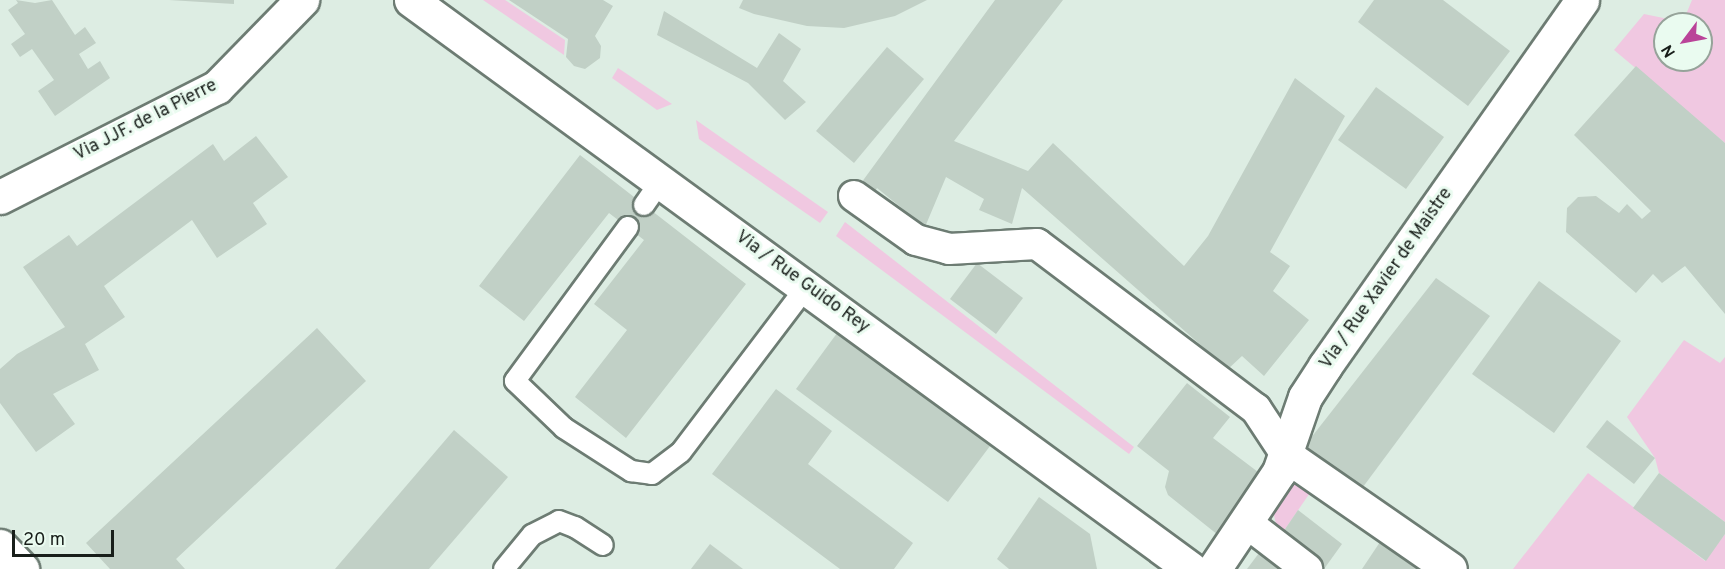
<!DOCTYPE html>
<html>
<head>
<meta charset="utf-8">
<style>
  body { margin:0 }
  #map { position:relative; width:1725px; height:569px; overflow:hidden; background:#ddede3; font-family:Overpass,sans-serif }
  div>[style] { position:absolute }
  .green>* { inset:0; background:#f0c8e1 }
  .building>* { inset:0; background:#c1d0c6 }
  .roads { filter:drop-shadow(2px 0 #6d7c73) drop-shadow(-2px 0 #6d7c73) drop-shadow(0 2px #6d7c73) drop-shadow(0 -2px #6d7c73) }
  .service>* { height:20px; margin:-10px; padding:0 10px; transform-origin:10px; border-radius:10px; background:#fff }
  .pedestrian>* { height:30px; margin:-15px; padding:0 15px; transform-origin:15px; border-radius:15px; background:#fff }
  .minor>* { height:33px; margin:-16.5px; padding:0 16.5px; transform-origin:16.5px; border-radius:16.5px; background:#fff }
  .tertiary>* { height:33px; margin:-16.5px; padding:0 16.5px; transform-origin:16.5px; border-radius:16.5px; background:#fff }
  span { translate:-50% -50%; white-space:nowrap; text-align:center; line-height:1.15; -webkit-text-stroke:6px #eafbf0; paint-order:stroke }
  .street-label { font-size:18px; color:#181e1a }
  .north { position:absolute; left:1653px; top:12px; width:60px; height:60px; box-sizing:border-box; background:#eafbf0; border:2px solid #96a39a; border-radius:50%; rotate:238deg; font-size:16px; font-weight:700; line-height:24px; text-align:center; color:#181e1a }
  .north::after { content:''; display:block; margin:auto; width:21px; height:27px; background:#ba4399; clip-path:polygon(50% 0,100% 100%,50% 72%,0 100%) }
  .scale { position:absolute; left:12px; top:530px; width:102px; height:27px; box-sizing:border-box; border:3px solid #181e1a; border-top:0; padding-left:8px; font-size:18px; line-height:21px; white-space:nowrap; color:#181e1a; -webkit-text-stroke:4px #eafbf0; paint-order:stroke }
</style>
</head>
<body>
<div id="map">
  <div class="green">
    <div style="clip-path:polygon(483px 0,505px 0,565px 40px,564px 55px)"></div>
    <div style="clip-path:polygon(evenodd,1692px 0,1725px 0,1725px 143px,1614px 50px,1644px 14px,1673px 20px,1687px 12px,1692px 0,1665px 24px,1701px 24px,1701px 60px,1665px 60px,1665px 24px)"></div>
    <div style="clip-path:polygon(618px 68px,672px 104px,657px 110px,612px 78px)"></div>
    <div style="clip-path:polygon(696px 120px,828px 212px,820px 223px,699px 139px)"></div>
    <div style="clip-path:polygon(845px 222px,1134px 447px,1129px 454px,836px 236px)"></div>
    <div style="clip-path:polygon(1684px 340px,1720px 363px,1725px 357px,1725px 522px,1659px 473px,1655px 458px,1627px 417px)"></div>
    <div style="clip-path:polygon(1294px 473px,1314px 487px,1279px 538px,1274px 515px)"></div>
    <div style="clip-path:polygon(1588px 473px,1705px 561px,1725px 534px,1725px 569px,1513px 569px)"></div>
  </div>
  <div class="building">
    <div style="clip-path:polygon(16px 0,35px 3px,52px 0,75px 35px,85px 27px,96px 43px,79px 54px,88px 69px,100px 61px,110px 78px,55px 116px,38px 91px,54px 80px,32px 49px,20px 57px,11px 44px,25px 34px,8px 10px,18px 3px)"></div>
    <div style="clip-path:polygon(169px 0,234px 0,234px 4px)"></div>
    <div style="clip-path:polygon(509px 0,603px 0,613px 6px,595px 36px,601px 46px,600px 58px,585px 69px,574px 66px,566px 57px,568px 39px)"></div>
    <div style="clip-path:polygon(743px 0,927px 0,895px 16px,844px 28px,807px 26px,754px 14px,739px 8px)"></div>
    <div style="clip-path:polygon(995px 0,1063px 0,954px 141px,1028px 171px,1053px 143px,1184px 266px,1208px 236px,1295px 78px,1345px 116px,1270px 252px,1290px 266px,1273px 291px,1309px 320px,1264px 376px,1242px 356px,1228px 369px,1022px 188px,1012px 224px,979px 210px,984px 199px,946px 177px,925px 227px,877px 188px,870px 201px,856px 190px)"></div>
    <div style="clip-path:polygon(1374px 0,1443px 0,1510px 51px,1468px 106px,1358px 22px)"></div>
    <div style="clip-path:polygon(664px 11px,757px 68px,779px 33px,801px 49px,783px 81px,806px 102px,785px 120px,748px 83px,657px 35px)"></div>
    <div style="clip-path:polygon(887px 47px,924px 79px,854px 163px,816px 131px)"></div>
    <div style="clip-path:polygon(1636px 66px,1725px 143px,1725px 314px,1685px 266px,1662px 283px,1653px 274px,1636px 293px,1566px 232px,1567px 208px,1578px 197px,1596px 196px,1619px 213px,1627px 204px,1642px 219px,1651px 211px,1574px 135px)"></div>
    <div style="clip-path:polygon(1376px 87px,1444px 137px,1406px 189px,1338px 140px)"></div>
    <div style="clip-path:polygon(256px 136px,288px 177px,253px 203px,267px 224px,217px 258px,192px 220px,104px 286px,125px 317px,85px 344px,99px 370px,53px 394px,75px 424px,36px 452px,0 403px,0 369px,17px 354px,65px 327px,23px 267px,69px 235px,77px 246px,213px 144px,224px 161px)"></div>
    <div style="clip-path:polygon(580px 155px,746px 284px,626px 438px,575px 397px,627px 330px,594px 304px,644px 240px,609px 213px,524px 321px,479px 286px)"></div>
    <div style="clip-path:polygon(977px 263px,1023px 298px,996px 334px,950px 299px)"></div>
    <div style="clip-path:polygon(1436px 278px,1490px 316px,1360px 491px,1303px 448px)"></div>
    <div style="clip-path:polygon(1539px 281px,1621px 341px,1554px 433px,1472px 374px)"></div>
    <div style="clip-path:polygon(843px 325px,996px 438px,948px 502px,796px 389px)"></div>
    <div style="clip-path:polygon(317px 328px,366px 381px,176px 559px,185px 569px,110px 569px,86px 543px)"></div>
    <div style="clip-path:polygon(1187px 383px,1230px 417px,1213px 438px,1262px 475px,1218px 535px,1168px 495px,1165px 487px,1169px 471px,1137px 446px)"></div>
    <div style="clip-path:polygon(776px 389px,832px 431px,808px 464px,913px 543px,894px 569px,840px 569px,712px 474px)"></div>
    <div style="clip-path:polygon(1607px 420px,1655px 458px,1634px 484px,1586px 447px)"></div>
    <div style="clip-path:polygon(454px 430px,508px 477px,429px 569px,335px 569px)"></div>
    <div style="clip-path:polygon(1659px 473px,1725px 522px,1725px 534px,1706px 561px,1633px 508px)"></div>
    <div style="clip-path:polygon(1039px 497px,1090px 534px,1097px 569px,1009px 569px,997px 559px)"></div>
    <div style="clip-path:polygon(1298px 510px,1342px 544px,1324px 569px,1318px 569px,1279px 538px)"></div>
    <div style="clip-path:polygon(1384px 536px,1430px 569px,1362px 569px)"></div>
    <div style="clip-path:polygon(710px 544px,743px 569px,691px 569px)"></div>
    <div style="clip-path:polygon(1265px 545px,1296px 569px,1247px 569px)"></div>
  </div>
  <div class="roads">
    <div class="service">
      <div style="left:644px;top:205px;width:29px;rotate:-55deg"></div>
      <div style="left:628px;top:227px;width:191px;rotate:126.3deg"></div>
      <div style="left:515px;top:381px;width:68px;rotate:43.8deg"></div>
      <div style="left:564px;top:428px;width:80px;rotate:32.7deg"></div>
      <div style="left:631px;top:471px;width:21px;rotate:8deg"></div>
      <div style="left:652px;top:474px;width:36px;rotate:-37deg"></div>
      <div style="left:681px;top:452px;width:208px;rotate:-52.8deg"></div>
      <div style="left:504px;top:569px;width:44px;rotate:-50.5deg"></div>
      <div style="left:532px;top:535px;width:30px;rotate:-27deg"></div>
      <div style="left:559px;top:521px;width:17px;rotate:21deg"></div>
      <div style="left:575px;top:527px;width:33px;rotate:33deg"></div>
    </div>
    <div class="pedestrian">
      <div style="left:854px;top:196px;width:76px;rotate:35.4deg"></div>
      <div style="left:916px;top:240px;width:34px;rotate:15deg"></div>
      <div style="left:949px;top:249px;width:88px;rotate:-3.3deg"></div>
      <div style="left:1037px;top:244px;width:274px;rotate:37deg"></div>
      <div style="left:1256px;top:409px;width:56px;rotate:56.6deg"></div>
      <div style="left:1247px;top:523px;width:76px;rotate:37.5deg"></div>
    </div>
    <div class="minor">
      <div style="left:411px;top:0;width:965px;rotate:36.11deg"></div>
      <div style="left:0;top:197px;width:243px;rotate:-26.9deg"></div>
      <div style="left:217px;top:87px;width:122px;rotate:-45.7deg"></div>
      <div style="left:1287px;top:456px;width:198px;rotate:34.7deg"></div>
      <div style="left:1214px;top:569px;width:117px;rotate:-56.2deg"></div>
      <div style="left:1279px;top:472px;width:79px;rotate:-70.9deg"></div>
      <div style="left:1305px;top:397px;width:37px;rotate:-57deg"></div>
      <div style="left:1325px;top:366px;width:447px;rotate:-54.9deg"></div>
    </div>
    <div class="tertiary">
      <div style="left:0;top:546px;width:32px;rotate:46deg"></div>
    </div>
  </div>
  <div class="street-label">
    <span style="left:146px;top:121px;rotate:-27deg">Via JJF. de la Pierre</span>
    <span style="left:1387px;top:279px;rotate:-55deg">Via / Rue Xavier de Maistre</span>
    <span style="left:802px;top:283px;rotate:36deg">Via / Rue Guido Rey</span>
  </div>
  <div class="north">N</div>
  <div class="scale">20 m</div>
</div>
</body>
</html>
